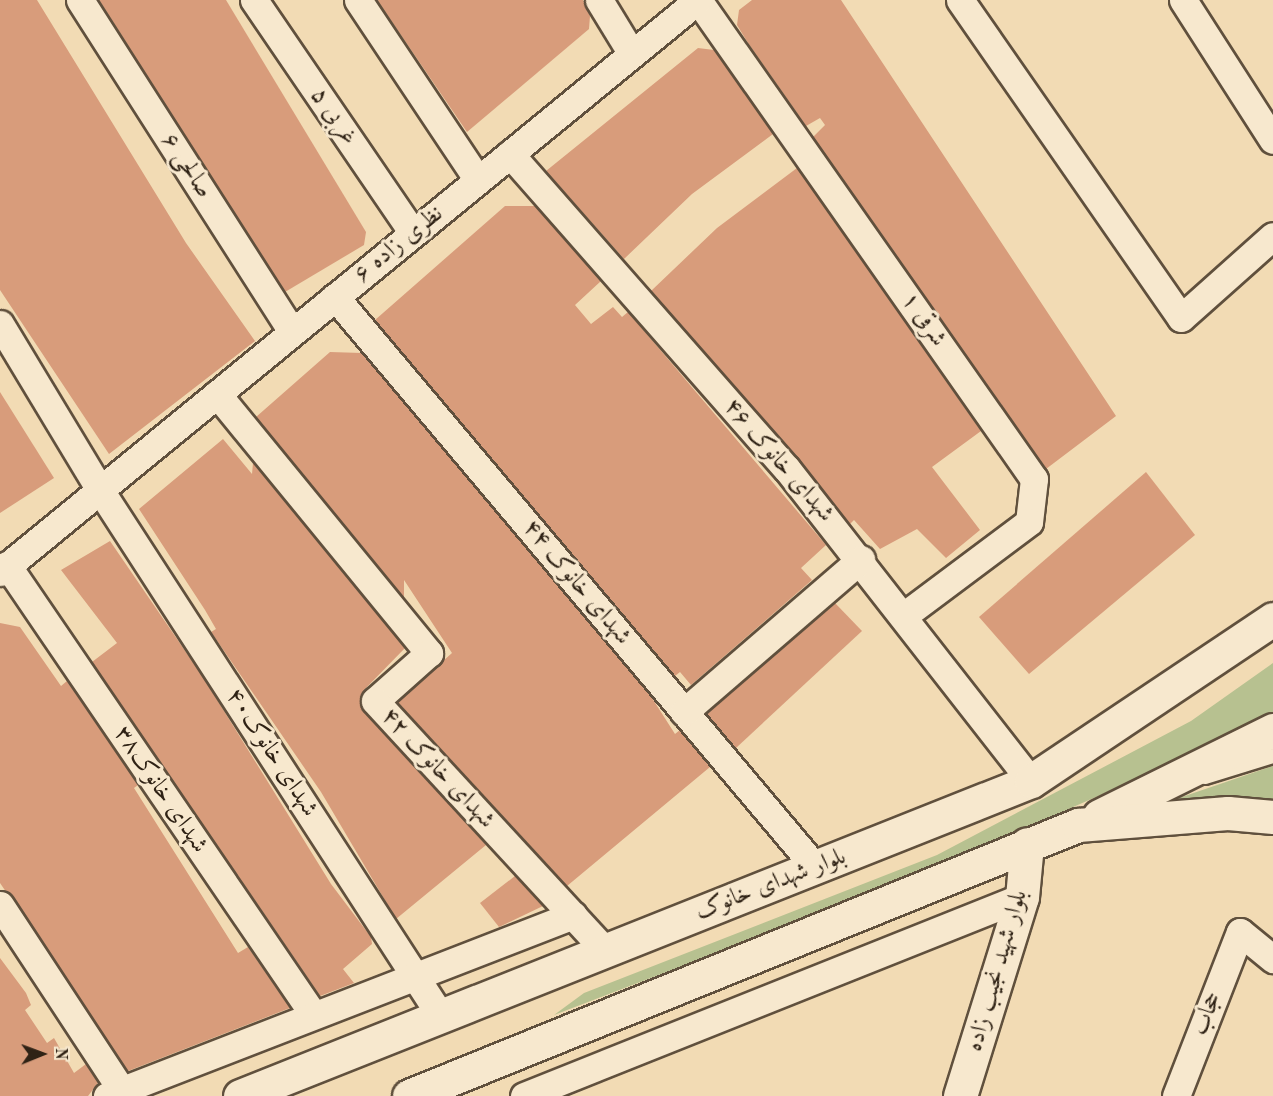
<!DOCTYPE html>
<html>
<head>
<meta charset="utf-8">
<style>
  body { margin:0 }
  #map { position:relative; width:1273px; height:1096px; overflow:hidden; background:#f2dbb4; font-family:"Old Standard TT",Amiri,serif }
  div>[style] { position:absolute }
  .green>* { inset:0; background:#b7c190 }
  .building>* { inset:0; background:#d89c7b }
  .roads { filter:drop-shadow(2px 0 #60503d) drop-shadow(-2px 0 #60503d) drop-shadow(0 2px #60503d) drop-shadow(0 -2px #60503d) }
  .service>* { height:14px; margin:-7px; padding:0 7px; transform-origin:7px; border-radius:7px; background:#f7e8ce }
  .minor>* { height:27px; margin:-13.5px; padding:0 13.5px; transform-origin:13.5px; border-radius:13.5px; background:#f7e8ce }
  .tertiary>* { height:33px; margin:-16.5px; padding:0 16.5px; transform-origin:16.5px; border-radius:16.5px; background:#f7e8ce }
  .secondary>* { height:33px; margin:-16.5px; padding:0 16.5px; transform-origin:16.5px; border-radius:16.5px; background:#f7e8ce }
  span { translate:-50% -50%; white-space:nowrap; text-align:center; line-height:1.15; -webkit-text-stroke:6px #f7e8ce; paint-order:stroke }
  .street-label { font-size:24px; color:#2f2215 }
  .north { position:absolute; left:12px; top:1024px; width:60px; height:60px; -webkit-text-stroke:4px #f7e8ce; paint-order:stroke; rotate:89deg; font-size:16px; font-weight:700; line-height:24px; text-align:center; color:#2f2215 }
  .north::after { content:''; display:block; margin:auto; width:21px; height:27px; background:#2f2215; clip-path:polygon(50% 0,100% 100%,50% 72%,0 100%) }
</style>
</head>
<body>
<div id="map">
  <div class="green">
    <div style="clip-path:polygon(1273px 663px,1273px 714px,1191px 755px,910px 879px,554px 1015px,584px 993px,937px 855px,1191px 721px)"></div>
    <div style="clip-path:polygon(1273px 766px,1273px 802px,1135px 813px)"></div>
  </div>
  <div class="building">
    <div style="clip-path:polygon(0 0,37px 0,186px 243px,255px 341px,109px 454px,0 290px)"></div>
    <div style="clip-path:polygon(99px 0,226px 0,366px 232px,364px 245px,285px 292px)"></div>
    <div style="clip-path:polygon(377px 0,583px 0,590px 16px,589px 29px,467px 132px)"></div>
    <div style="clip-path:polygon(752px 0,841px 0,1116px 416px,1046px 469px,813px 137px,825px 125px,820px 118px,806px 126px,748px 43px,737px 25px,739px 10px)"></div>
    <div style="clip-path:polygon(698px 48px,714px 50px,773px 134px,692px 194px,624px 259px,546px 171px)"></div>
    <div style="clip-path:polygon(797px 168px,981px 431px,932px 467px,980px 530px,946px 558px,917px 529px,880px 549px,854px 520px,850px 524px,651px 291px,717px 228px)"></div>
    <div style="clip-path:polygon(505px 206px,535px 206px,601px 281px,575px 305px,591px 324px,613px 307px,622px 317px,628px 312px,826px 545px,801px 568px,812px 580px,691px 685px,680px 672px,675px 676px,375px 320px)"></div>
    <div style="clip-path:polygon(330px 352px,362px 353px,652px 698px,675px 734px,680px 730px,710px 767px,567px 886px,397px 702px,452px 653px,404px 580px,404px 598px,256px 417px)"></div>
    <div style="clip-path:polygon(0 392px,54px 478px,0 513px)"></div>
    <div style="clip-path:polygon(223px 439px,252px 474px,253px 463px,405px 648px,364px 690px,360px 705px,486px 845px,396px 919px,321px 792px,211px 632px,216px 629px,205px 610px,139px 509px)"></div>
    <div style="clip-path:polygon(1146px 472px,1195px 535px,1029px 674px,979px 617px)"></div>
    <div style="clip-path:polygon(110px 541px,203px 677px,331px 884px,371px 937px,372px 944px,343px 969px,354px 983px,320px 996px,92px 662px,117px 643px,61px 570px)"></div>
    <div style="clip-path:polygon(835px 603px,862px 631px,736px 748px,706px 713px)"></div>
    <div style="clip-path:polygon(0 623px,20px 627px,61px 686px,67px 681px,138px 785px,134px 788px,238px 953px,248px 947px,290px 1008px,128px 1071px,0 883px)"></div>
    <div style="clip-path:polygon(515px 876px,543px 906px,499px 927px,480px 903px)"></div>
    <div style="clip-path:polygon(0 958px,26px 993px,31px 1005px,25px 1010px,47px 1043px,54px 1038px,74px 1073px,86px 1064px,98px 1083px,88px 1096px,0 1096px)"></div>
  </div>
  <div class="roads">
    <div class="service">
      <div style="left:1205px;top:777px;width:71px;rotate:-17.2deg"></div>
    </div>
    <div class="minor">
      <div style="left:80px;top:0;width:394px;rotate:57.4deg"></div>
      <div style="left:254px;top:0;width:282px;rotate:55.7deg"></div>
      <div style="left:358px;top:0;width:216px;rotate:56.3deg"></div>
      <div style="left:599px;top:0;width:63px;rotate:58.6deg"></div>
      <div style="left:698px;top:0;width:585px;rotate:54.95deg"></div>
      <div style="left:1034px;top:479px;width:43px;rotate:96.6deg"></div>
      <div style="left:1029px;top:522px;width:154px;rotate:143.2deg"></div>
      <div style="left:960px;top:0;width:387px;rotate:55.2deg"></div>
      <div style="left:1181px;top:318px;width:123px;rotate:-41.7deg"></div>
      <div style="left:1183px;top:0;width:166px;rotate:57.3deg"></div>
      <div style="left:510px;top:154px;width:419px;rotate:48.7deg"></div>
      <div style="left:787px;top:469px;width:396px;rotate:52deg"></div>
      <div style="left:335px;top:297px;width:747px;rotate:49.89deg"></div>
      <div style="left:0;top:324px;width:194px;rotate:58.9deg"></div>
      <div style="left:100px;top:490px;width:629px;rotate:57.07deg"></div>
      <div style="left:217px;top:394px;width:335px;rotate:50.7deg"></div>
      <div style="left:429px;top:653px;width:72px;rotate:138.4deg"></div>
      <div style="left:375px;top:701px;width:339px;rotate:47.3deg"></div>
      <div style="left:7px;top:565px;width:543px;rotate:55.73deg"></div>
      <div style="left:0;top:572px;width:902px;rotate:-39.33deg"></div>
      <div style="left:684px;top:712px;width:234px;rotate:-40.8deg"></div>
      <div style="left:0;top:905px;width:222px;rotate:56.7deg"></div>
      <div style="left:107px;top:1096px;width:500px;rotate:-21.2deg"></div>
      <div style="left:524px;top:1096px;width:536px;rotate:-21.78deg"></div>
      <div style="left:1176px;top:1096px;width:176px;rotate:-68.7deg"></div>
      <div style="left:1240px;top:932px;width:43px;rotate:39.3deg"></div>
    </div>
    <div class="tertiary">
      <div style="left:960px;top:1096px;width:208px;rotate:-72.7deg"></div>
      <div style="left:1022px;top:897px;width:53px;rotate:-84.6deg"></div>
    </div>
    <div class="secondary">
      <div style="left:1099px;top:816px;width:194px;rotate:-26.3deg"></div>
      <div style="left:240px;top:1096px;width:851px;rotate:-21.71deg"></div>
      <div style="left:1031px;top:781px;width:291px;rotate:-33.8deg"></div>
      <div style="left:409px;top:1096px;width:722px;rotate:-22.05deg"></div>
      <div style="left:1078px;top:825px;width:150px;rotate:-4.6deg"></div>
      <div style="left:1228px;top:813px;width:45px;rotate:5.1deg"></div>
    </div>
  </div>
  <div class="street-label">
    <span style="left:333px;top:117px;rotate:56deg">۵ غربی</span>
    <span style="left:186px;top:166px;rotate:57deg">۶ صالحی</span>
    <span style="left:399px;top:245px;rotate:-39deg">نظری زاده ۶</span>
    <span style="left:923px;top:320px;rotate:55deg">شرقی ۱</span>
    <span style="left:778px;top:461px;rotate:49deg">۴۶ شهدای خانوک</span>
    <span style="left:576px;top:583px;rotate:50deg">۴۴ شهدای خانوک</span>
    <span style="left:271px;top:753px;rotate:57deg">شهدای خانوک۴۰</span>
    <span style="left:437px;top:769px;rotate:47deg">شهدای خانوک ۴۲</span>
    <span style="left:160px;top:790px;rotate:56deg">شهدای خانوک۳۸</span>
    <span style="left:771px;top:885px;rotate:-21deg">بلوار شهدای خانوک</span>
    <span style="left:998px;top:971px;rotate:-74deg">بلوار شهید نجیب زاده</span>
    <span style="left:1208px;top:1014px;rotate:-69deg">حجاب</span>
  </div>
  <div class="north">N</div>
</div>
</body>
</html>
